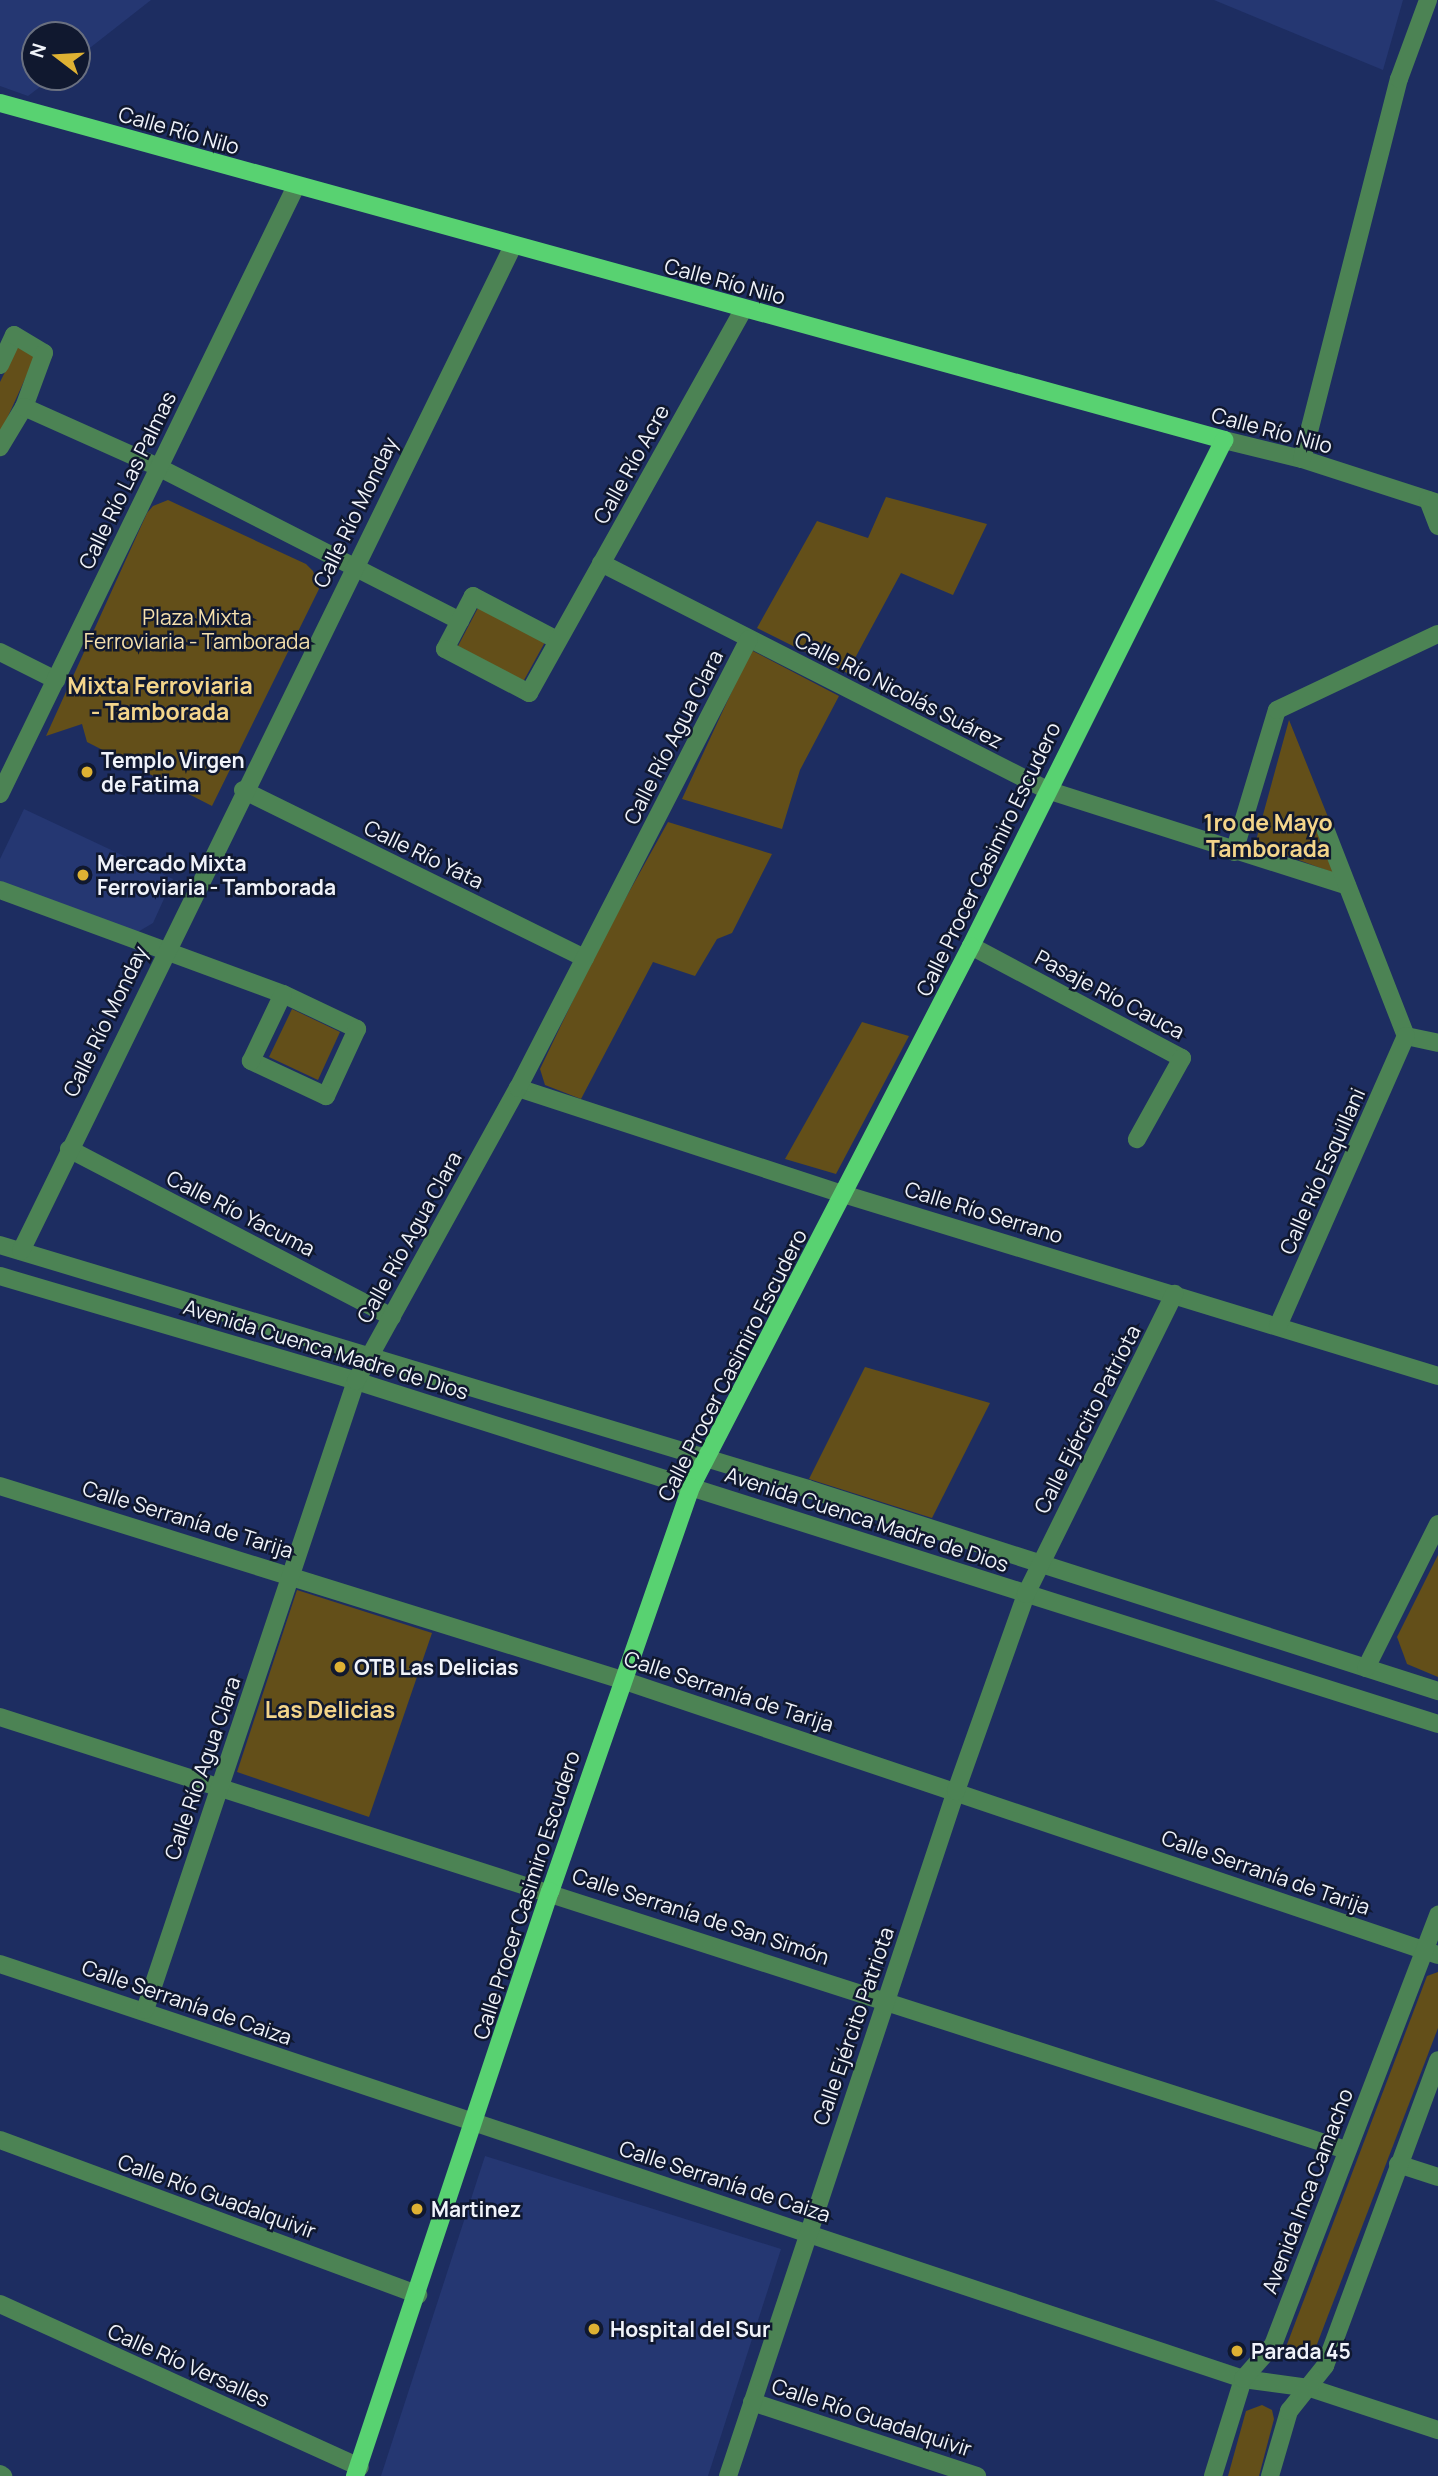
<!DOCTYPE html>
<html>
<head>
<meta charset="utf-8">
<style>
  body { margin:0 }
  #map { position:relative; width:1438px; height:2476px; overflow:hidden; background:#1d2d61; font-family:Manrope,sans-serif }
  div>[style] { position:absolute }
  .built>* { inset:0; background:#253772 }
  .green>* { inset:0; background:#634f19 }
  .minor>* { height:18px; margin:-9px; padding:0 9px; transform-origin:9px; border-radius:9px; background:#4c8354 }
  .major>* { height:18px; margin:-9px; padding:0 9px; transform-origin:9px; border-radius:9px; background:#58d271 }
  .dots>* { width:19px; height:19px; translate:-50% -50%; box-sizing:border-box; border:4px solid #10182f; border-radius:50% }
  span { translate:-50% -50%; white-space:nowrap; text-align:center; line-height:1.15; -webkit-text-stroke:5px #10182f; paint-order:stroke }
  .street-label { font-size:21px; color:#f0f3fa }
  .park-label { font-size:21px; color:#f5e0ad }
  .poi-label { font-size:21px; color:#f0f3fa; font-weight:700 }
  .left { translate:0 -50%; text-align:left }
  .neighbourhood-label { font-size:23px; color:#f4d58a; font-weight:700 }
  .north { position:absolute; left:21px; top:21px; width:70px; height:70px; box-sizing:border-box; background:#10182f; border:2px solid #6a7080; border-radius:50%; rotate:287deg; font-size:19px; font-weight:700; line-height:28px; text-align:center; color:#f0f3fa }
  .north::after { content:''; display:block; margin:auto; width:24px; height:32px; background:#deb133; clip-path:polygon(50% 0,100% 100%,50% 72%,0 100%) }
</style>
</head>
<body>
<div id="map">
  <div class="built">
    <div style="clip-path:polygon(0 0,151px 0,77px 58px,77px 35px,35px 35px,35px 77px,53px 77px,28px 96px,0 86px)"></div>
    <div style="clip-path:polygon(1214px 0,1403px 0,1383px 70px)"></div>
    <div style="clip-path:polygon(24px 809px,173px 879px,153px 923px,131px 936px,0 884px,0 859px)"></div>
    <div style="clip-path:polygon(485px 2156px,781px 2249px,708px 2476px,381px 2476px)"></div>
  </div>
  <div class="green">
    <div style="clip-path:polygon(18px 346px,35px 357px,0 434px,0 382px)"></div>
    <div style="clip-path:polygon(886px 497px,987px 524px,953px 595px,901px 573px,847px 673px,757px 628px,817px 521px,868px 538px)"></div>
    <div style="clip-path:polygon(168px 500px,306px 564px,313px 571px,319px 589px,212px 806px,87px 742px,82px 724px,46px 736px,147px 513px,153px 506px)"></div>
    <div style="clip-path:polygon(479px 606px,545px 642px,523px 682px,458px 646px)"></div>
    <div style="clip-path:polygon(751px 650px,839px 696px,800px 770px,782px 829px,682px 799px)"></div>
    <div style="clip-path:polygon(1289px 720px,1328px 817px,1322px 818px,1321px 826px,1334px 873px,1255px 844px)"></div>
    <div style="clip-path:polygon(668px 822px,772px 854px,732px 933px,717px 939px,695px 976px,653px 962px,581px 1099px,545px 1085px,540px 1069px,600px 944px)"></div>
    <div style="clip-path:polygon(292px 1009px,340px 1032px,318px 1080px,269px 1057px)"></div>
    <div style="clip-path:polygon(862px 1022px,909px 1036px,836px 1174px,785px 1159px)"></div>
    <div style="clip-path:polygon(865px 1367px,990px 1403px,932px 1518px,809px 1479px)"></div>
    <div style="clip-path:polygon(1438px 1555px,1438px 1677px,1407px 1664px,1397px 1637px)"></div>
    <div style="clip-path:polygon(297px 1590px,432px 1633px,369px 1817px,237px 1772px)"></div>
    <div style="clip-path:polygon(1438px 1972px,1438px 2028px,1311px 2360px,1292px 2360px,1286px 2347px,1427px 1976px)"></div>
    <div style="clip-path:polygon(1262px 2405px,1272px 2410px,1274px 2419px,1259px 2476px,1228px 2476px,1246px 2411px)"></div>
  </div>
  <div class="minor">
    <div style="left:0;top:365px;width:33px;rotate:-65deg"></div>
    <div style="left:14px;top:335px;width:35px;rotate:31deg"></div>
    <div style="left:44px;top:353px;width:58px;rotate:110.3deg"></div>
    <div style="left:24px;top:407px;width:47px;rotate:121deg"></div>
    <div style="left:24px;top:407px;width:147px;rotate:24.1deg"></div>
    <div style="left:158px;top:467px;width:339px;rotate:27deg"></div>
    <div style="left:1224px;top:440px;width:80px;rotate:13.7deg"></div>
    <div style="left:1302px;top:459px;width:143px;rotate:17.9deg"></div>
    <div style="left:1302px;top:459px;width:392px;rotate:-75.7deg"></div>
    <div style="left:1399px;top:79px;width:84px;rotate:-69.8deg"></div>
    <div style="left:1428px;top:500px;width:28px;rotate:69deg"></div>
    <div style="left:601px;top:563px;width:500px;rotate:26.97deg"></div>
    <div style="left:1047px;top:790px;width:315px;rotate:17.7deg"></div>
    <div style="left:557px;top:640px;width:95px;rotate:-152.4deg"></div>
    <div style="left:473px;top:596px;width:60px;rotate:117.8deg"></div>
    <div style="left:445px;top:649px;width:95px;rotate:27.6deg"></div>
    <div style="left:529px;top:693px;width:439px;rotate:-60.8deg"></div>
    <div style="left:0;top:652px;width:63px;rotate:26.6deg"></div>
    <div style="left:243px;top:790px;width:381px;rotate:26.2deg"></div>
    <div style="left:0;top:794px;width:676px;rotate:-64.04deg"></div>
    <div style="left:1326px;top:831px;width:220px;rotate:68.7deg"></div>
    <div style="left:1234px;top:852px;width:148px;rotate:-73.2deg"></div>
    <div style="left:1277px;top:710px;width:178px;rotate:-25.3deg"></div>
    <div style="left:0;top:890px;width:302px;rotate:20.2deg"></div>
    <div style="left:971px;top:946px;width:239px;rotate:28deg"></div>
    <div style="left:1182px;top:1058px;width:93px;rotate:119.1deg"></div>
    <div style="left:283px;top:994px;width:82px;rotate:25.3deg"></div>
    <div style="left:357px;top:1029px;width:74px;rotate:114.8deg"></div>
    <div style="left:326px;top:1096px;width:83px;rotate:-155deg"></div>
    <div style="left:251px;top:1061px;width:74px;rotate:-64.5deg"></div>
    <div style="left:1406px;top:1036px;width:33px;rotate:12deg"></div>
    <div style="left:518px;top:1088px;width:342px;rotate:18.1deg"></div>
    <div style="left:843px;top:1194px;width:622px;rotate:17.01deg"></div>
    <div style="left:69px;top:1149px;width:364px;rotate:27.5deg"></div>
    <div style="left:0;top:1245px;width:844px;rotate:16.8deg"></div>
    <div style="left:808px;top:1489px;width:662px;rotate:17.78deg"></div>
    <div style="left:21px;top:1251px;width:1117px;rotate:-63.92deg"></div>
    <div style="left:0;top:1276px;width:371px;rotate:16.4deg"></div>
    <div style="left:356px;top:1381px;width:1135px;rotate:17.59deg"></div>
    <div style="left:1278px;top:1326px;width:317px;rotate:-66.2deg"></div>
    <div style="left:0;top:1486px;width:652px;rotate:17.32deg"></div>
    <div style="left:622px;top:1680px;width:861px;rotate:18.62deg"></div>
    <div style="left:1366px;top:1668px;width:161px;rotate:-63.4deg"></div>
    <div style="left:0;top:1717px;width:1414px;rotate:17.83deg"></div>
    <div style="left:0;top:1964px;width:1310px;rotate:18.46deg"></div>
    <div style="left:1243px;top:2379px;width:68px;rotate:7.7deg"></div>
    <div style="left:1310px;top:2388px;width:135px;rotate:18.2deg"></div>
    <div style="left:145px;top:2010px;width:663px;rotate:-71.46deg"></div>
    <div style="left:356px;top:1381px;width:335px;rotate:-61.1deg"></div>
    <div style="left:518px;top:1088px;width:505px;rotate:-62.78deg"></div>
    <div style="left:0;top:2140px;width:446px;rotate:20.3deg"></div>
    <div style="left:1398px;top:2164px;width:42px;rotate:18deg"></div>
    <div style="left:0;top:2304px;width:395px;rotate:24.4deg"></div>
    <div style="left:752px;top:2402px;width:237px;rotate:18.2deg"></div>
    <div style="left:0;top:2474px;width:4px;rotate:34deg"></div>
    <div style="left:728px;top:2476px;width:722px;rotate:-71.59deg"></div>
    <div style="left:956px;top:1791px;width:209px;rotate:-70.4deg"></div>
    <div style="left:1026px;top:1594px;width:335px;rotate:-63.7deg"></div>
    <div style="left:1213px;top:2476px;width:102px;rotate:-72.8deg"></div>
    <div style="left:1243px;top:2379px;width:45px;rotate:-48.6deg"></div>
    <div style="left:1273px;top:2345px;width:461px;rotate:-69deg"></div>
    <div style="left:1270px;top:2476px;width:68px;rotate:-73.7deg"></div>
    <div style="left:1289px;top:2411px;width:58px;rotate:-51.3deg"></div>
    <div style="left:1325px;top:2366px;width:326px;rotate:-69.7deg"></div>
  </div>
  <div class="major">
    <div style="left:0;top:103px;width:1270px;rotate:15.39deg"></div>
    <div style="left:1224px;top:440px;width:566px;rotate:116.57deg"></div>
    <div style="left:971px;top:946px;width:609px;rotate:117.36deg"></div>
    <div style="left:691px;top:1487px;width:428px;rotate:109.2deg"></div>
    <div style="left:550px;top:1891px;width:617px;rotate:108.43deg"></div>
  </div>
  <div class="dots">
    <div style="left:87px;top:772px;background:#deb133"></div>
    <div style="left:83px;top:875px;background:#deb133"></div>
    <div style="left:340px;top:1667px;background:#deb133"></div>
    <div style="left:417px;top:2209px;background:#deb133"></div>
    <div style="left:594px;top:2329px;background:#deb133"></div>
    <div style="left:1237px;top:2351px;background:#deb133"></div>
  </div>
  <div class="street-label">
    <span style="left:179px;top:130px;rotate:16deg">Calle Río Nilo</span>
    <span style="left:725px;top:281px;rotate:15deg">Calle Río Nilo</span>
    <span style="left:1272px;top:430px;rotate:15deg">Calle Río Nilo</span>
    <span style="left:631px;top:464px;rotate:-61deg">Calle Río Acre</span>
    <span style="left:127px;top:480px;rotate:-64deg">Calle Río Las Palmas</span>
    <span style="left:355px;top:512px;rotate:-64deg">Calle Río Monday</span>
    <span style="left:899px;top:690px;rotate:27deg">Calle Río Nicolás Suárez</span>
    <span style="left:673px;top:737px;rotate:-63deg">Calle Río Agua Clara</span>
    <span style="left:424px;top:854px;rotate:26deg">Calle Río Yata</span>
    <span style="left:988px;top:859px;rotate:-64deg">Calle Procer Casimiro Escudero</span>
    <span style="left:1110px;top:994px;rotate:28deg">Pasaje Río Cauca</span>
    <span style="left:105px;top:1021px;rotate:-64deg">Calle Río Monday</span>
    <span style="left:1322px;top:1171px;rotate:-66deg">Calle Río Esquillani</span>
    <span style="left:984px;top:1212px;rotate:17deg">Calle Río Serrano</span>
    <span style="left:241px;top:1213px;rotate:27deg">Calle Río Yacuma</span>
    <span style="left:409px;top:1237px;rotate:-61deg">Calle Río Agua Clara</span>
    <span style="left:326px;top:1349px;rotate:17deg">Avenida Cuenca Madre de Dios</span>
    <span style="left:732px;top:1365px;rotate:-63deg">Calle Procer Casimiro Escudero</span>
    <span style="left:1087px;top:1419px;rotate:-63deg">Calle Ejército Patriota</span>
    <span style="left:188px;top:1519px;rotate:17deg">Calle Serranía de Tarija</span>
    <span style="left:867px;top:1519px;rotate:18deg">Avenida Cuenca Madre de Dios</span>
    <span style="left:729px;top:1691px;rotate:18deg">Calle Serranía de Tarija</span>
    <span style="left:202px;top:1768px;rotate:-71deg">Calle Río Agua Clara</span>
    <span style="left:1266px;top:1872px;rotate:19deg">Calle Serranía de Tarija</span>
    <span style="left:526px;top:1895px;rotate:-72deg">Calle Procer Casimiro Escudero</span>
    <span style="left:701px;top:1916px;rotate:18deg">Calle Serranía de San Simón</span>
    <span style="left:187px;top:2002px;rotate:19deg">Calle Serranía de Caiza</span>
    <span style="left:853px;top:2026px;rotate:-71deg">Calle Ejército Patriota</span>
    <span style="left:725px;top:2181px;rotate:18deg">Calle Serranía de Caiza</span>
    <span style="left:1307px;top:2191px;rotate:-69deg">Avenida Inca Camacho</span>
    <span style="left:217px;top:2196px;rotate:20deg">Calle Río Guadalquivir</span>
    <span style="left:189px;top:2365px;rotate:24deg">Calle Río Versalles</span>
    <span style="left:872px;top:2417px;rotate:18deg">Calle Río Guadalquivir</span>
  </div>
  <div class="park-label">
    <span style="left:197px;top:629px">Plaza Mixta<br>Ferroviaria - Tamborada</span>
  </div>
  <div class="poi-label">
    <span class="left" style="left:101px;top:772px">Templo Virgen<br>de Fatima</span>
    <span class="left" style="left:97px;top:875px">Mercado Mixta<br>Ferroviaria - Tamborada</span>
    <span class="left" style="left:354px;top:1667px">OTB Las Delicias</span>
    <span class="left" style="left:431px;top:2209px">Martinez</span>
    <span class="left" style="left:610px;top:2329px">Hospital del Sur</span>
    <span class="left" style="left:1251px;top:2351px">Parada 45</span>
  </div>
  <div class="neighbourhood-label">
    <span style="left:160px;top:698px">Mixta Ferroviaria<br>- Tamborada</span>
    <span style="left:1268px;top:835px">1ro de Mayo<br>Tamborada</span>
    <span style="left:330px;top:1709px">Las Delicias</span>
  </div>
  <div class="north">N</div>
</div>
</body>
</html>
